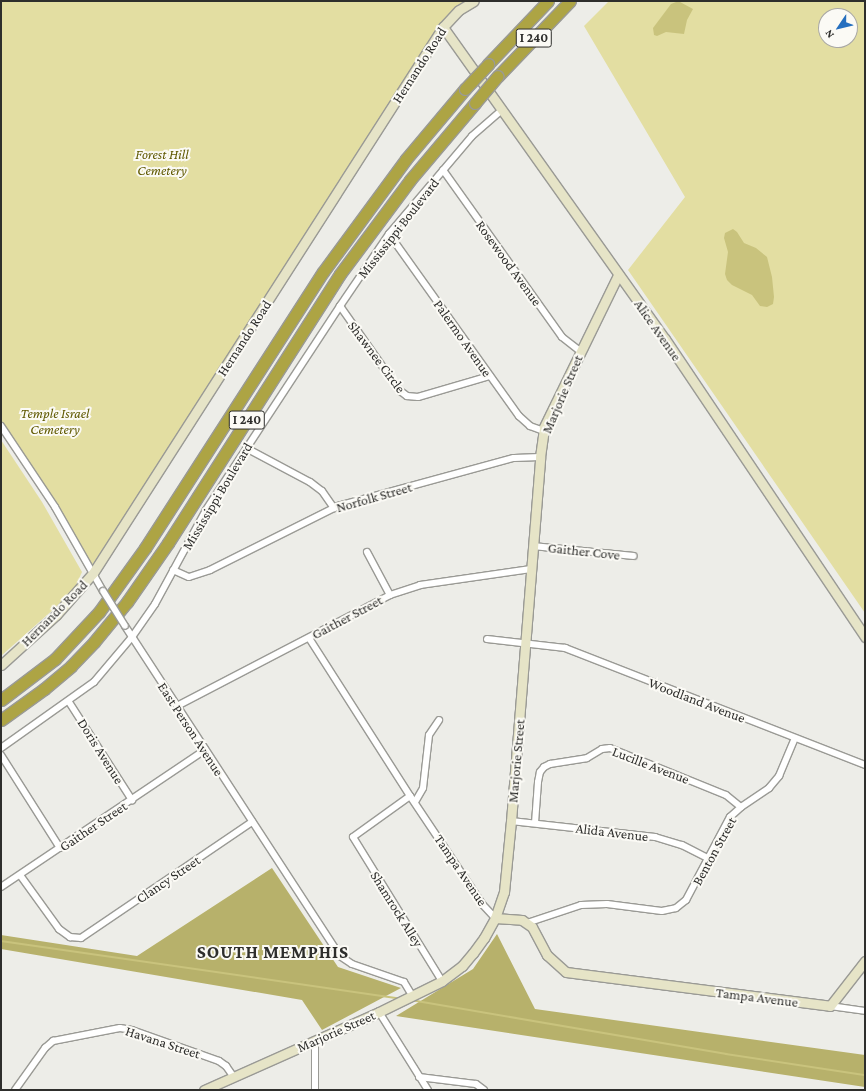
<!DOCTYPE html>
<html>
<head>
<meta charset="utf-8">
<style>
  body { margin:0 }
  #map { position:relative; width:866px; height:1091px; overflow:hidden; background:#edede8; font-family:"Crimson Pro",serif }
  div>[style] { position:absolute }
  .green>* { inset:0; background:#e3dea2 }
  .forest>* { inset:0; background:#b7b16b }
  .water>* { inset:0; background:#c9c37d }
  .stream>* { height:1.5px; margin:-0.75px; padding:0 0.75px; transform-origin:0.75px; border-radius:0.75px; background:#c9c37d }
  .roads { filter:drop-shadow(1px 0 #9a9a95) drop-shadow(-1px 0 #9a9a95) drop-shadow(0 1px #9a9a95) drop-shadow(0 -1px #9a9a95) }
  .street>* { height:6px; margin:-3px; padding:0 3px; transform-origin:3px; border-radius:3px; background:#fff }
  .secondary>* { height:9px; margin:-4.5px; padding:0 4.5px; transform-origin:4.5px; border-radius:4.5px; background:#e6e4c7 }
  .highway>* { height:11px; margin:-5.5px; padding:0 5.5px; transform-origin:5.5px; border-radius:5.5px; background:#ada444 }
  .bridges { filter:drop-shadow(1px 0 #9a9a95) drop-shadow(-1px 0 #9a9a95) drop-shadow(0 1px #9a9a95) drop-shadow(0 -1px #9a9a95) }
  .street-bridge>* { height:6px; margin:-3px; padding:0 3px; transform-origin:3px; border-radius:3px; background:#fff }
  .highway-bridge>* { height:11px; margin:-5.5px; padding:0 5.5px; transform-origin:5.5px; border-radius:5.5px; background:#ada444 }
  span { translate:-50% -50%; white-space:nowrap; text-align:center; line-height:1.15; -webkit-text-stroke:4px #fbfaf5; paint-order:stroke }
  .shield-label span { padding:1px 3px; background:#fbfaf5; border:1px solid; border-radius:3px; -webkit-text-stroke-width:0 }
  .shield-label { font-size:13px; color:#2e2e2c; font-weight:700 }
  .street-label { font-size:14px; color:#2e2e2c }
  .park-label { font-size:14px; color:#605900; font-style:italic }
  .district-label { font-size:18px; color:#2e2e2c; font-weight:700; letter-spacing:1px }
  .frame { position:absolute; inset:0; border:2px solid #2e2e2c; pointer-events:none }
  .north { position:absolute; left:818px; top:8px; width:40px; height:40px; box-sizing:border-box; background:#fbfaf5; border:1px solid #a9a8a5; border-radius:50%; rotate:235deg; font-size:11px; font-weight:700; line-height:16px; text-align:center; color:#2e2e2c }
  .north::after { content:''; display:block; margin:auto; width:14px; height:18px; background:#256fbf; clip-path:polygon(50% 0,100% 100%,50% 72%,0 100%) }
</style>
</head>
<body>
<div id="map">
  <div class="green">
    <div style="clip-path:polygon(1px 1px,472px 1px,449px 14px,149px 480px,92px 565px,1px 424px)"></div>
    <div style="clip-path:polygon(evenodd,609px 1px,865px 1px,865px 613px,628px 270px,685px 197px,584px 26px,609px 1px,826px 16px,850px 16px,850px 40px,826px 40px,826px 16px)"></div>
    <div style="clip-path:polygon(1px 440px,42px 502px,82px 572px,73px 592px,1px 656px)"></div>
  </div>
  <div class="forest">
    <div style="clip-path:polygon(272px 868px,338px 967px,401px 988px,322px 1030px,302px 1000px,1px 949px,1px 935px,137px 956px)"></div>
    <div style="clip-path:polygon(497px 934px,535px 1009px,865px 1055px,865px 1087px,396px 1016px,473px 969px)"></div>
  </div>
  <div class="water">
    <div style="clip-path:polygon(676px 2px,680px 2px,693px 9px,687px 20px,684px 34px,666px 32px,657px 36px,654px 35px,653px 28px,671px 4px)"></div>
    <div style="clip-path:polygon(733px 229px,737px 232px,744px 243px,756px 248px,767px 257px,772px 277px,774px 297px,773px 304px,767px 307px,760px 306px,752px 295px,732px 285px,727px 280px,725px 274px,728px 252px,724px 238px,725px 233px)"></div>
  </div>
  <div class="stream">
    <div style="left:1px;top:941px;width:402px;rotate:8.2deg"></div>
    <div style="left:411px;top:1000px;width:320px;rotate:9.7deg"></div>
    <div style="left:726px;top:1054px;width:141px;rotate:8.6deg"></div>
  </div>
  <div class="roads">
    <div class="street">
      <div style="left:443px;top:170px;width:205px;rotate:54.5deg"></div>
      <div style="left:562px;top:337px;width:23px;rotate:38deg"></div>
      <div style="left:389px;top:234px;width:224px;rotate:54.5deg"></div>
      <div style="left:519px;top:416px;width:15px;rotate:42deg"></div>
      <div style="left:530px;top:426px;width:15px;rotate:20deg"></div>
      <div style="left:340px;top:306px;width:103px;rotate:54.9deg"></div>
      <div style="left:399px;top:390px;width:10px;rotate:37deg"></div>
      <div style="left:407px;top:396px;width:11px;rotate:5deg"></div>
      <div style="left:418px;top:397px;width:75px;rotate:-16.3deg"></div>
      <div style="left:1px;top:426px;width:97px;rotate:56.3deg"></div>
      <div style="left:55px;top:507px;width:97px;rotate:60.3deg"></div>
      <div style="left:246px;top:448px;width:72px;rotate:28deg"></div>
      <div style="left:310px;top:482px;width:15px;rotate:37deg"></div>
      <div style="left:322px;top:491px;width:21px;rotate:55deg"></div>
      <div style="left:533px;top:546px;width:101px;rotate:5.7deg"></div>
      <div style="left:367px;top:552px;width:49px;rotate:61.9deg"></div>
      <div style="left:173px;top:570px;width:17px;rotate:24deg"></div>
      <div style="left:189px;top:577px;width:22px;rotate:-18deg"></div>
      <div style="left:210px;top:570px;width:143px;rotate:-26.6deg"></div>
      <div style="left:338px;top:506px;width:182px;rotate:-15.3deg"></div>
      <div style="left:514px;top:458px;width:26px;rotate:-2deg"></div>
      <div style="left:125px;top:626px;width:394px;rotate:56.9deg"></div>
      <div style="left:340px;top:956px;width:14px;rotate:34deg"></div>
      <div style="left:352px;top:964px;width:55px;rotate:19.1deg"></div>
      <div style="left:404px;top:982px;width:17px;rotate:59deg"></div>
      <div style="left:309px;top:638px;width:188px;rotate:57.4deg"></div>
      <div style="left:410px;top:796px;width:131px;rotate:56.2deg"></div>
      <div style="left:483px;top:905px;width:18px;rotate:47deg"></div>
      <div style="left:487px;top:639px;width:79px;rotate:6.6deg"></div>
      <div style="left:565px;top:648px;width:322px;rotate:21.3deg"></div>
      <div style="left:69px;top:702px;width:117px;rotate:57.3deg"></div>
      <div style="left:177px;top:706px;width:240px;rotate:-27.5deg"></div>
      <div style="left:390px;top:595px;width:32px;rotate:-18deg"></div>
      <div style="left:420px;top:585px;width:112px;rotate:-8.2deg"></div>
      <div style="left:1px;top:748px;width:114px;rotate:-35.4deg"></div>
      <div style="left:94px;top:682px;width:59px;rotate:-49.8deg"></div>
      <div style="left:132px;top:637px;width:40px;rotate:-55.1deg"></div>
      <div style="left:155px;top:604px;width:107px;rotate:-61.5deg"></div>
      <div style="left:206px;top:510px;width:244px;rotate:-56.7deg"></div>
      <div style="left:340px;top:306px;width:87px;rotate:-55.8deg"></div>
      <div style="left:389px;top:234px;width:128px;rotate:-49.7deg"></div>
      <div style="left:472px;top:136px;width:40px;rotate:-41deg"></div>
      <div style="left:1px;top:755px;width:110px;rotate:57.6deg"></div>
      <div style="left:410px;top:796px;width:70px;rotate:144.3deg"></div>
      <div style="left:353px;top:837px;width:169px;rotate:58.3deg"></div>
      <div style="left:415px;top:802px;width:16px;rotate:-60deg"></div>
      <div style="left:423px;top:788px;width:53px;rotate:-83.5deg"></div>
      <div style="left:429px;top:735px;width:18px;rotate:-56deg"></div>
      <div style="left:511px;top:821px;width:145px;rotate:6.3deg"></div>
      <div style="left:655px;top:837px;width:28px;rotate:17deg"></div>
      <div style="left:682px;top:845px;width:30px;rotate:27deg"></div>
      <div style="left:535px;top:823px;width:41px;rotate:-85.8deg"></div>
      <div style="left:538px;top:782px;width:10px;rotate:-79deg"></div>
      <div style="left:540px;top:772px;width:6px;rotate:-51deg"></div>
      <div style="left:544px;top:767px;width:7px;rotate:-27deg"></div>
      <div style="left:550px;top:764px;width:37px;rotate:-9deg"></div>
      <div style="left:587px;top:758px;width:17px;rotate:-31deg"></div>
      <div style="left:602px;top:749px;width:8px;rotate:-7deg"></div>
      <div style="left:610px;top:748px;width:125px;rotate:22.1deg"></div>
      <div style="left:726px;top:795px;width:19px;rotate:39deg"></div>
      <div style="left:20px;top:875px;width:67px;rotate:54.2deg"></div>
      <div style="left:59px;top:929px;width:14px;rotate:36deg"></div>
      <div style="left:70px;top:937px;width:11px;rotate:5deg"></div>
      <div style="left:81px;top:938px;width:207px;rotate:-34.2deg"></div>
      <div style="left:1px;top:887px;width:246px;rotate:-33.9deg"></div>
      <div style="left:527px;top:923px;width:57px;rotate:-18.4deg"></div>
      <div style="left:581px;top:905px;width:26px;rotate:-2deg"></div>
      <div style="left:607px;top:904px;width:55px;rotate:7.3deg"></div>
      <div style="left:662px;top:911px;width:14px;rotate:-12deg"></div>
      <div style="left:676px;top:908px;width:13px;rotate:-39deg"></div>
      <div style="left:686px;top:900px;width:94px;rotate:-62.1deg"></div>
      <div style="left:730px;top:817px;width:15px;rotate:-42deg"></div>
      <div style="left:741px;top:807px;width:34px;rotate:-34deg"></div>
      <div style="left:769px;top:788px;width:16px;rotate:-50deg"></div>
      <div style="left:779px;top:776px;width:41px;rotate:-67.2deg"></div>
      <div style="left:830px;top:1006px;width:35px;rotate:8deg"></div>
      <div style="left:379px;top:1012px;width:92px;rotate:57.9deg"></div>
      <div style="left:419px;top:1077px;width:57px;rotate:7deg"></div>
      <div style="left:476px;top:1084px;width:10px;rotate:37deg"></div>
      <div style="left:15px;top:1090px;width:52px;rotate:-54.5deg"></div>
      <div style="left:45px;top:1048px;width:11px;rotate:-41deg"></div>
      <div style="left:53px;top:1041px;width:68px;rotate:-11deg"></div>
      <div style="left:120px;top:1028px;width:12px;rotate:9deg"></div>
      <div style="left:132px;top:1030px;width:92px;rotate:19.6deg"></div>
      <div style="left:219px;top:1061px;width:9px;rotate:36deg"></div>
      <div style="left:226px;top:1066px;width:12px;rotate:55deg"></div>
      <div style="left:315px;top:1090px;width:50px;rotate:-90deg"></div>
    </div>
    <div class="secondary">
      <div style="left:443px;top:27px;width:383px;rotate:54.6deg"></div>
      <div style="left:665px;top:339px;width:359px;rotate:56.1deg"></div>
      <div style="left:1px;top:665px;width:74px;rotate:-42.3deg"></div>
      <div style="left:56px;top:615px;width:56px;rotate:-48.6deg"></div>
      <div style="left:93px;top:573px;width:649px;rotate:-57.34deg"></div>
      <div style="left:443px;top:27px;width:23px;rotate:-47deg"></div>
      <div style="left:459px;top:10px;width:17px;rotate:-31deg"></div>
      <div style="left:495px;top:918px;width:27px;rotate:4deg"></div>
      <div style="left:522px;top:920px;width:12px;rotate:35deg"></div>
      <div style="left:532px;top:927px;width:32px;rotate:62deg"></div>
      <div style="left:547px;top:955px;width:25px;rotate:42deg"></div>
      <div style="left:566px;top:972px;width:266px;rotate:7.3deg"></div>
      <div style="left:830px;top:1006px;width:57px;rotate:-52.1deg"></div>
      <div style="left:204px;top:1090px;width:192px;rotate:-24deg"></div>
      <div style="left:379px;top:1012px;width:70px;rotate:-26.2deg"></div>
      <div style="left:442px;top:981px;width:25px;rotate:-37deg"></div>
      <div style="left:462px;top:966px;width:17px;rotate:-50deg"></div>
      <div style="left:473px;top:953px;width:19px;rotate:-54deg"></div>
      <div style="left:484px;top:938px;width:23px;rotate:-61deg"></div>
      <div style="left:495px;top:918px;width:28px;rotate:-71deg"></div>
      <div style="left:504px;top:892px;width:71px;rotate:-84.4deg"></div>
      <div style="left:511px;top:821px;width:365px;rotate:-85.4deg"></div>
      <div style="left:540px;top:457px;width:30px;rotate:-82deg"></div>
      <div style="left:544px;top:427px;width:169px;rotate:-64deg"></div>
    </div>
    <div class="highway">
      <div style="left:488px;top:64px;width:87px;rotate:-46.4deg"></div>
      <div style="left:498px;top:76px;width:104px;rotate:-46.2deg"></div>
      <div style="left:1px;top:700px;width:68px;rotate:-37.2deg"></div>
      <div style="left:55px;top:659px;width:64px;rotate:-46.9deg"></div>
      <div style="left:99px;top:612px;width:79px;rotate:-54.3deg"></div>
      <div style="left:145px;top:548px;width:328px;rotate:-57.2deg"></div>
      <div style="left:323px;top:272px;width:140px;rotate:-53.7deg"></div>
      <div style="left:406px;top:159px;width:92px;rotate:-49.9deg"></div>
      <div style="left:1px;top:720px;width:53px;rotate:-35.8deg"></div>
      <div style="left:44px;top:689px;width:35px;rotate:-40deg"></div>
      <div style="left:71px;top:666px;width:33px;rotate:-46deg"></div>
      <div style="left:94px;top:642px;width:52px;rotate:-50.5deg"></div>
      <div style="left:127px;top:602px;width:72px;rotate:-55.2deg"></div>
      <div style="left:168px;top:543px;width:319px;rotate:-57.4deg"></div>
      <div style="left:340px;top:274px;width:117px;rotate:-53.3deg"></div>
      <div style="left:410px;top:180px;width:101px;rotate:-49.8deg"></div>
    </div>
  </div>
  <div class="bridges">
    <div class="street-bridge">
      <div style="left:103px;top:591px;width:41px;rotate:57.8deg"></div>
    </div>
    <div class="highway-bridge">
      <div style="left:465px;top:89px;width:34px;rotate:-47deg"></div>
      <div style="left:475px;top:103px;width:35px;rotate:-50deg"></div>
    </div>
  </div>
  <div class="shield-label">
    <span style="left:534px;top:38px">I 240</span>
    <span style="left:247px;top:420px">I 240</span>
  </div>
  <div class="street-label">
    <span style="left:419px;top:65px;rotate:-57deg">Hernando Road</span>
    <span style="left:398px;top:228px;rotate:-52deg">Mississippi Boulevard</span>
    <span style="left:509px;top:263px;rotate:54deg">Rosewood Avenue</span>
    <span style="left:658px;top:330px;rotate:55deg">Alice Avenue</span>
    <span style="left:244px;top:338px;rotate:-57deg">Hernando Road</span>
    <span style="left:463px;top:338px;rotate:55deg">Palermo Avenue</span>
    <span style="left:377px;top:357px;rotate:53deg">Shawnee Circle</span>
    <span style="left:562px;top:394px;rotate:-67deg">Marjorie Street</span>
    <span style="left:217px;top:496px;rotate:-59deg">Mississippi Boulevard</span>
    <span style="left:374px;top:497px;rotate:-16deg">Norfolk Street</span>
    <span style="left:584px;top:551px;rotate:6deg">Gaither Cove</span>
    <span style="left:54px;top:613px;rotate:-45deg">Hernando Road</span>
    <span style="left:347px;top:617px;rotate:-28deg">Gaither Street</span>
    <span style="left:697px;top:700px;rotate:21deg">Woodland Avenue</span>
    <span style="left:191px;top:729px;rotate:57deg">East Person Avenue</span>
    <span style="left:101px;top:751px;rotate:58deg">Doris Avenue</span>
    <span style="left:516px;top:761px;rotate:-85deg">Marjorie Street</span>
    <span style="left:651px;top:765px;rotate:21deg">Lucille Avenue</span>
    <span style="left:93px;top:826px;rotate:-34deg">Gaither Street</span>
    <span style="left:612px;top:832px;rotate:7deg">Alida Avenue</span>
    <span style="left:714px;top:851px;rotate:-61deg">Benton Street</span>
    <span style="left:461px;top:870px;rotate:56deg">Tampa Avenue</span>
    <span style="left:168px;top:879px;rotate:-34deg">Clancy Street</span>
    <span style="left:397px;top:909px;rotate:58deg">Shamrock Alley</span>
    <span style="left:757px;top:997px;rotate:7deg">Tampa Avenue</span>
    <span style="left:336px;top:1031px;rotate:-24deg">Marjorie Street</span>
    <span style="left:163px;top:1042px;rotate:18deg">Havana Street</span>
  </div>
  <div class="park-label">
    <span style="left:162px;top:162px">Forest Hill<br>Cemetery</span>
    <span style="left:55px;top:421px">Temple Israel<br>Cemetery</span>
  </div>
  <div class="district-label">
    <span style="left:273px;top:952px">SOUTH MEMPHIS</span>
  </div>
  <div class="frame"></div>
  <div class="north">N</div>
</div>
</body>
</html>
